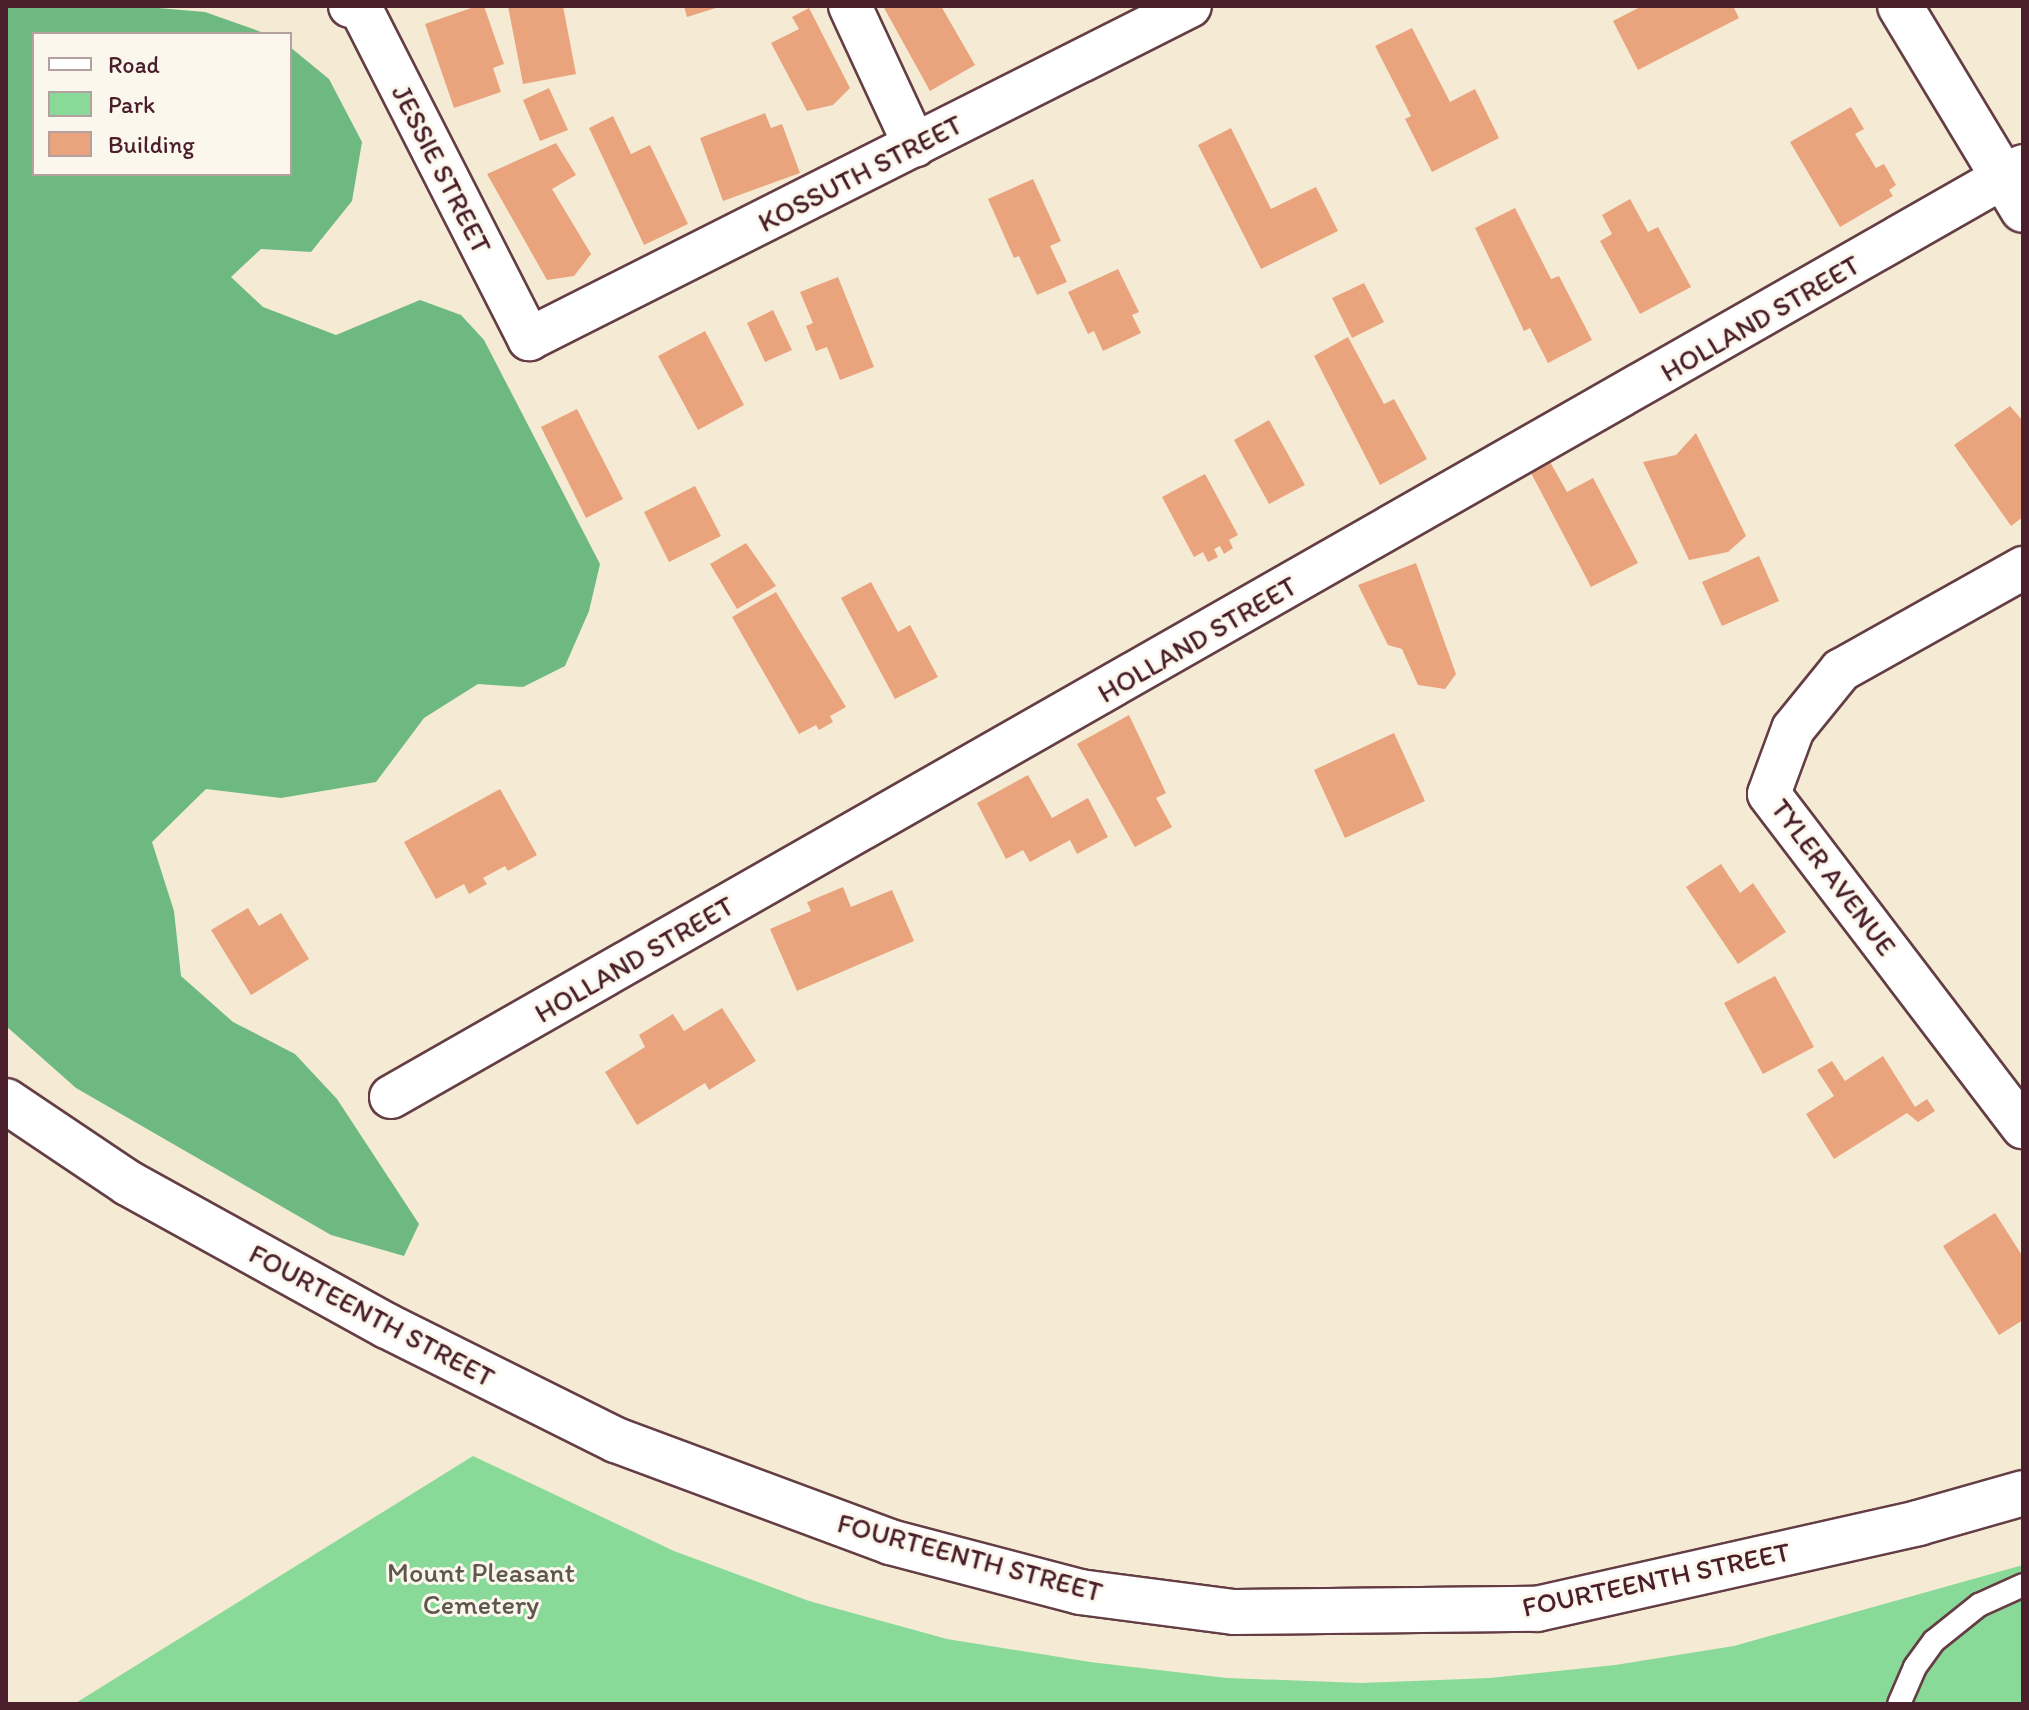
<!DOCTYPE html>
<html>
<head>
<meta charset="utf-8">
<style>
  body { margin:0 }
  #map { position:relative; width:2029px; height:1710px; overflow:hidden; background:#f5ebd5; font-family:Itim,sans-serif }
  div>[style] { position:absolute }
  .green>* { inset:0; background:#89d999 }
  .forest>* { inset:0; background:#6eb981 }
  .building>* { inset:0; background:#e9a47e }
  .roads { filter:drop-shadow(2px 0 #643e44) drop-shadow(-2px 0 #643e44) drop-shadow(0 2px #643e44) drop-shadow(0 -2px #643e44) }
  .lane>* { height:22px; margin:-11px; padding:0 11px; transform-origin:11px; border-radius:11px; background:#fff }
  .street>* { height:42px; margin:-21px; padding:0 21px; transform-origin:21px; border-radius:21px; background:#fff }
  .secondary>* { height:44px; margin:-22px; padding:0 22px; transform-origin:22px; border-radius:22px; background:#fff }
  span { translate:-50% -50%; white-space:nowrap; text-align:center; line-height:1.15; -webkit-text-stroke:6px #fbf7ec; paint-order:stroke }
  .street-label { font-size:28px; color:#4a1f2b }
  .park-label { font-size:28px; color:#5d574c }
  .frame { position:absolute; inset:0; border:8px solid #4a1f2b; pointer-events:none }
  .legend { position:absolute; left:32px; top:32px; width:260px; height:144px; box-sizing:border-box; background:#fbf7ec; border:2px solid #b4a19f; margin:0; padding:10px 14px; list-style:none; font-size:24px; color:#4a1f2b }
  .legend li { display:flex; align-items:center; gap:16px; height:40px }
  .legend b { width:40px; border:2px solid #b4a19f }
</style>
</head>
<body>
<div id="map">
  <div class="green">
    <div style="clip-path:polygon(473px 1456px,674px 1551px,809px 1601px,947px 1639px,1090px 1662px,1227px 1678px,1361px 1683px,1490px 1678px,1615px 1665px,1734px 1646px,2023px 1565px,2023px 1704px,74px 1704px)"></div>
  </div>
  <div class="forest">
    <div style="clip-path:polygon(6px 6px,134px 6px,205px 12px,267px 34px,34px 34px,34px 174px,290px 174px,290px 47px,329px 79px,362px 142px,352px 201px,311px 252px,261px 249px,231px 277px,263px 307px,336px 335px,420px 300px,461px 315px,484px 340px,600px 564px,589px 611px,565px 666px,523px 687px,478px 684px,424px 718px,376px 782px,281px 798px,206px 789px,152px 842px,174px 911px,181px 976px,233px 1022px,295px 1054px,337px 1099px,419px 1224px,404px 1256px,331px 1235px,76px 1088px,6px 1026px)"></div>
  </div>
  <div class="building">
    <div style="clip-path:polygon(477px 6px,484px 6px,504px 64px,493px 68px,501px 92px,454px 108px,425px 24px)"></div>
    <div style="clip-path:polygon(508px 6px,563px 6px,576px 74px,523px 84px)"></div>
    <div style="clip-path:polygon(684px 6px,719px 6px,719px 7px,687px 17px)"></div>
    <div style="clip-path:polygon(883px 6px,941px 6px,975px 65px,930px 91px)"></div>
    <div style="clip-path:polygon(1642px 6px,1733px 6px,1739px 18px,1638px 70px,1613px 21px)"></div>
    <div style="clip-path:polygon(809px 8px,850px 88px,833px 105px,807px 111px,771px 43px,799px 29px,792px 17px)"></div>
    <div style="clip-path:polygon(1412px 28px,1450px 102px,1475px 89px,1499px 138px,1432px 172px,1405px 119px,1411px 116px,1375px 46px)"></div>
    <div style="clip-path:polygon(549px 88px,568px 130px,540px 141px,523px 100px)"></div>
    <div style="clip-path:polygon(1851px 107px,1864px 129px,1855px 134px,1876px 168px,1884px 164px,1896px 185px,1889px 190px,1893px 196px,1840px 227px,1790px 142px)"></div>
    <div style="clip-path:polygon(765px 113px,771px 128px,782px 124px,800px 173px,723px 201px,700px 138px)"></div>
    <div style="clip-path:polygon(613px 116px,631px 154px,650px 145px,688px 224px,644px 245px,589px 128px)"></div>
    <div style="clip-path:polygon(1231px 128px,1271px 209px,1316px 187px,1338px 231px,1261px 269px,1198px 145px)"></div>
    <div style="clip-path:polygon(556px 143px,576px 175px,552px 189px,591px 254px,574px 276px,547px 280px,487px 174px)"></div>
    <div style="clip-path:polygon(1033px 179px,1061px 241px,1050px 246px,1067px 282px,1037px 295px,1019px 256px,1014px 258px,988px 199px)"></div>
    <div style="clip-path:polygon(1630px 199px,1648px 232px,1658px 227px,1691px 287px,1640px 314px,1600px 241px,1612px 234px,1602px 215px)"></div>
    <div style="clip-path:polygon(1515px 208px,1551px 279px,1559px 276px,1592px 340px,1548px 363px,1530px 328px,1524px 331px,1475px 228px)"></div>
    <div style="clip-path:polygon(1118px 269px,1139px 312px,1132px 315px,1141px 333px,1103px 351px,1094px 331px,1088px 334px,1068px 292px)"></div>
    <div style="clip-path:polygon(838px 277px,874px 367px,840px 380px,827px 347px,816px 351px,806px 326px,813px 323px,800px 292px)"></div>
    <div style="clip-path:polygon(1364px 283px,1384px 322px,1352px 338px,1332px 298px)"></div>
    <div style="clip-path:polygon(773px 310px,792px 350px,765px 362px,747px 323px)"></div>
    <div style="clip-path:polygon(705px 331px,744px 405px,698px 430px,658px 356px)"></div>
    <div style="clip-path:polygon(1348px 337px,1384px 404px,1394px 399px,1427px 459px,1380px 485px,1314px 356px)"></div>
    <div style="clip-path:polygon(2010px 406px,2023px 421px,2023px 517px,2011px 526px,1954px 445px)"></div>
    <div style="clip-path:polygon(577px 409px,623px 499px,586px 518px,541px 427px)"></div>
    <div style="clip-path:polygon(1269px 420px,1305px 485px,1269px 504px,1234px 440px)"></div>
    <div style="clip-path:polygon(1696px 433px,1746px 536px,1728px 552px,1689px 560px,1643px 462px,1676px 455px)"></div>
    <div style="clip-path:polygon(1550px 462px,1567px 492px,1593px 478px,1638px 563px,1591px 587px,1531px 473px)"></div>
    <div style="clip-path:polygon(1205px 474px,1238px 535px,1229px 540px,1233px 548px,1224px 554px,1220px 546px,1214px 549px,1218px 557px,1208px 562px,1203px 552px,1194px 557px,1162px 497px)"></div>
    <div style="clip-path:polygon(695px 486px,721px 536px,669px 562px,644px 512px)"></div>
    <div style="clip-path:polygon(746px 543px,776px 586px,737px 609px,710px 564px)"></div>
    <div style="clip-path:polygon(1759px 556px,1779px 601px,1722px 626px,1702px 582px)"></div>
    <div style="clip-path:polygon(1416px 563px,1456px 674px,1445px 689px,1418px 685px,1402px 649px,1388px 645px,1358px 585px)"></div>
    <div style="clip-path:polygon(871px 582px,898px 632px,910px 625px,938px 677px,895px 699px,841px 598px)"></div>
    <div style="clip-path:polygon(776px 592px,846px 707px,830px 716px,833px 722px,819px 730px,816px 725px,799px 734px,732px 617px)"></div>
    <div style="clip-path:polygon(1129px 715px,1166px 793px,1156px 798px,1172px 827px,1135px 847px,1077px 744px)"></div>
    <div style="clip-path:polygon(1394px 733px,1425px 801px,1345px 838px,1314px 770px)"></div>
    <div style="clip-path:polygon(1028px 775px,1052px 818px,1088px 798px,1108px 837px,1077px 854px,1070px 840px,1030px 862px,1023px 850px,1006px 859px,977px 803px)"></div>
    <div style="clip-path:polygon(500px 789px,537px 855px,508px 871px,505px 866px,483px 878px,487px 884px,469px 894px,464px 884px,436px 899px,404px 842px)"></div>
    <div style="clip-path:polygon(1721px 864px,1740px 893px,1753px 883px,1786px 932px,1738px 964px,1686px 887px)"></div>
    <div style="clip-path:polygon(843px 887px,851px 907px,892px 890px,914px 941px,797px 991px,770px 929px,811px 911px,807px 902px)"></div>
    <div style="clip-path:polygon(248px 908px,259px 926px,281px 913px,309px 959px,251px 995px,211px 930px)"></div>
    <div style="clip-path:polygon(1775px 976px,1814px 1047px,1763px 1074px,1724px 1003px)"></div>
    <div style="clip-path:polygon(722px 1008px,756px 1061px,709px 1090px,705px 1083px,637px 1125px,605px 1072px,645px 1047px,639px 1035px,673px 1014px,684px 1031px)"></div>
    <div style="clip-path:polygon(1883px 1056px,1915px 1107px,1927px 1099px,1935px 1111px,1918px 1122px,1907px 1113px,1834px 1159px,1806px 1114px,1834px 1096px,1817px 1070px,1832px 1061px,1845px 1081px)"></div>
    <div style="clip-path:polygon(1995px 1213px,2023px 1257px,2023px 1320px,1999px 1335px,1943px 1246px)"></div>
  </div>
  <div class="roads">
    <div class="lane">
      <div style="left:1899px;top:1704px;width:40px;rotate:-66.6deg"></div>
      <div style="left:1915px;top:1667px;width:32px;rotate:-54deg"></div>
      <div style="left:1934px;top:1641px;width:58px;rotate:-38.7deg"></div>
      <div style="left:1979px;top:1605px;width:48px;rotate:-24.4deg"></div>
    </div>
    <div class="street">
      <div style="left:350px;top:6px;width:10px;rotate:6deg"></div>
      <div style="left:360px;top:7px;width:373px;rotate:63deg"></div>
      <div style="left:529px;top:339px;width:740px;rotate:-26.74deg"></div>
      <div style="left:850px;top:6px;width:154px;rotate:65.1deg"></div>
      <div style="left:2023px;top:568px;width:209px;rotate:150.7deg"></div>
      <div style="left:1841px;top:670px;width:76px;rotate:129.1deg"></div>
      <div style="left:1793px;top:729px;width:69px;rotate:110.3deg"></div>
      <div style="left:1769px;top:794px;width:419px;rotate:52.7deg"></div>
      <div style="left:391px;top:1097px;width:1879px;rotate:-29.7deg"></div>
    </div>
    <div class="secondary">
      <div style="left:1900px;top:6px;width:238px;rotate:58.9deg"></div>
      <div style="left:6px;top:1101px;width:147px;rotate:33.9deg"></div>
      <div style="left:128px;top:1183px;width:296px;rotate:28.9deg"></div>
      <div style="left:387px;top:1326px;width:256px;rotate:26.5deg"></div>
      <div style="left:616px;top:1440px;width:292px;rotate:20.4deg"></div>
      <div style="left:890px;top:1542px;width:196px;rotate:14.7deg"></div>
      <div style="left:1080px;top:1592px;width:155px;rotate:7.4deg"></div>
      <div style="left:1234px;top:1612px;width:303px;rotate:-0.6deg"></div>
      <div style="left:1537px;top:1609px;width:391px;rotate:-12.7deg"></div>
      <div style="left:1918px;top:1523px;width:109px;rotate:-15.9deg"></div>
    </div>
  </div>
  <div class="street-label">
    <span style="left:442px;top:169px;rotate:63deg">JESSIE STREET</span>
    <span style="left:860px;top:173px;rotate:-27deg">KOSSUTH STREET</span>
    <span style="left:1760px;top:318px;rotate:-30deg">HOLLAND STREET</span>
    <span style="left:1197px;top:639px;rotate:-30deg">HOLLAND STREET</span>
    <span style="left:1834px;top:877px;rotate:53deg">TYLER AVENUE</span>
    <span style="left:634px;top:959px;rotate:-30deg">HOLLAND STREET</span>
    <span style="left:372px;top:1315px;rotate:28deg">FOURTEENTH STREET</span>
    <span style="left:970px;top:1557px;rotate:15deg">FOURTEENTH STREET</span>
    <span style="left:1656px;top:1579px;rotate:-12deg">FOURTEENTH STREET</span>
  </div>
  <div class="park-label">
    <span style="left:481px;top:1588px">Mount Pleasant<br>Cemetery</span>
  </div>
  <div class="frame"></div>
  <ul class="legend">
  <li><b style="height:10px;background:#fff"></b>Road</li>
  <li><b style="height:22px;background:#89d999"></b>Park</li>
  <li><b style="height:22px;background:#e9a47e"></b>Building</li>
  </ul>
</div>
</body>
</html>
